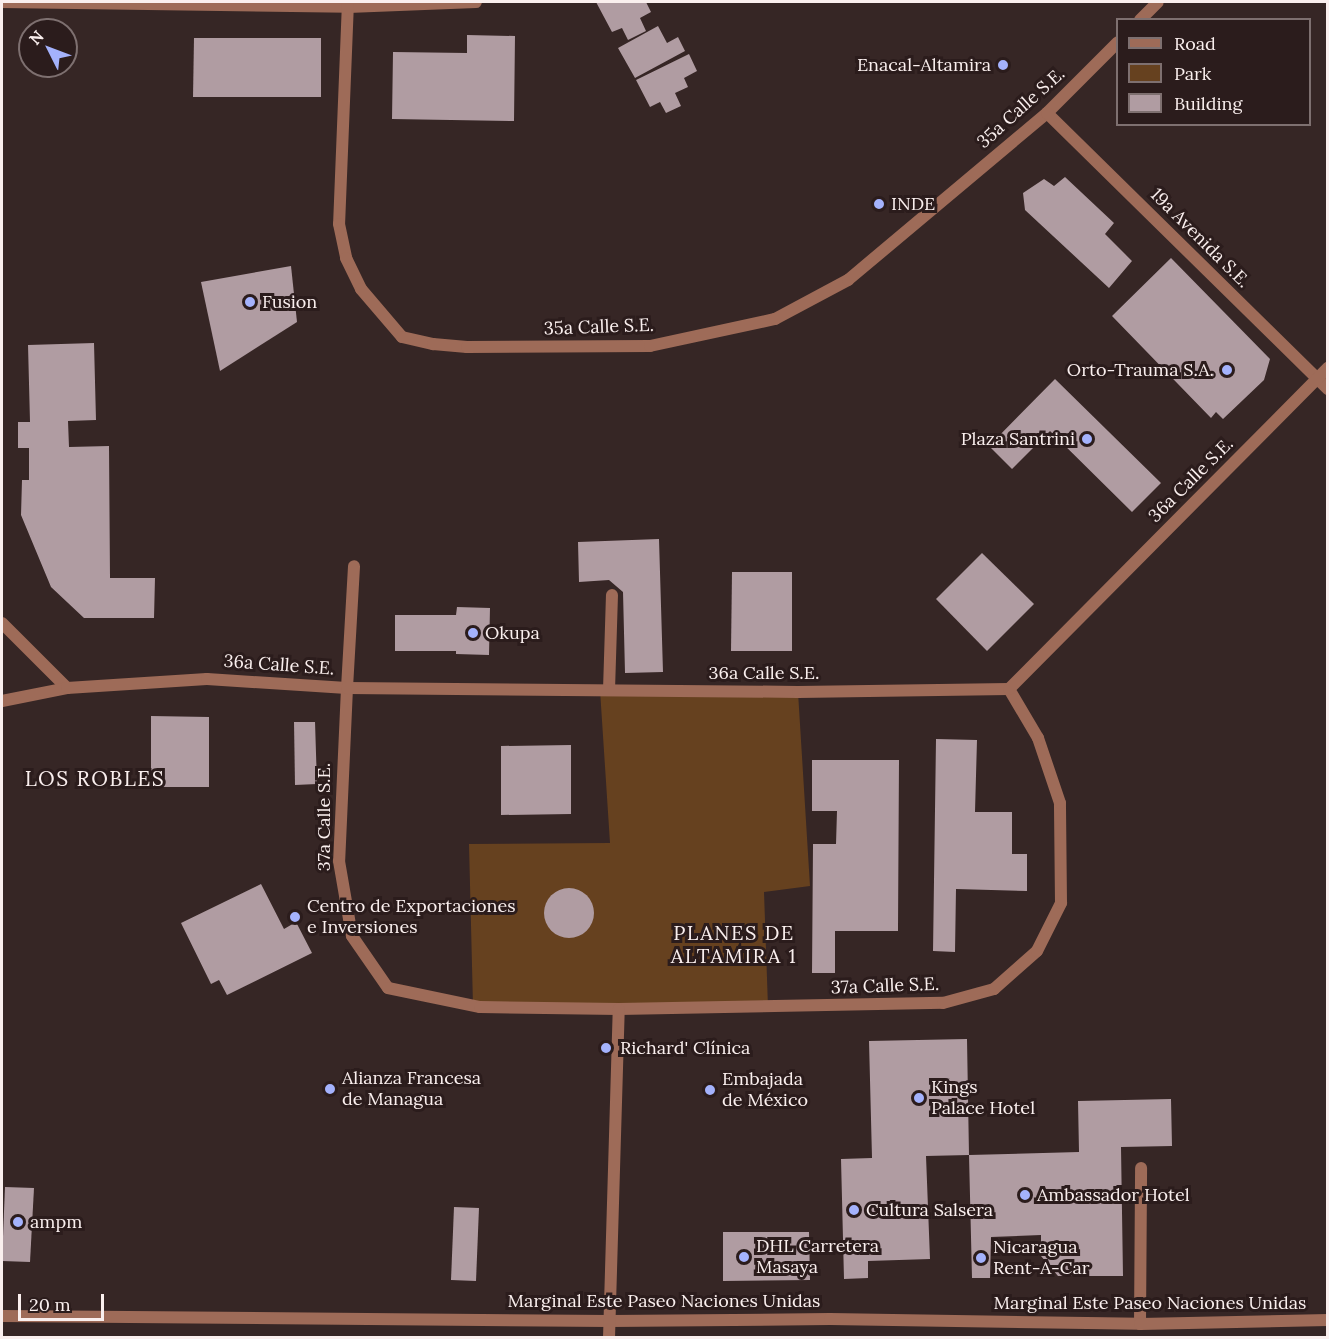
<!DOCTYPE html>
<html>
<head>
<meta charset="utf-8">
<style>
  body { margin:0 }
  #map { position:relative; width:1329px; height:1339px; overflow:hidden; background:#362625; font-family:Lora,serif }
  div>[style] { position:absolute }
  .green>* { inset:0; background:#66411f }
  .building>* { inset:0; background:#b09ca2 }
  .round { border-radius:50% }
  .service>* { height:12px; margin:-6px; padding:0 6px; transform-origin:6px; border-radius:6px; background:#9e6b58 }
  .minor>* { height:12px; margin:-6px; padding:0 6px; transform-origin:6px; border-radius:6px; background:#9e6b58 }
  .dots>* { width:16px; height:16px; translate:-50% -50%; box-sizing:border-box; border:3px solid #2b1c1c; border-radius:50% }
  span { translate:-50% -50%; white-space:nowrap; text-align:center; line-height:1.15; -webkit-text-stroke:6px #2b1c1c; paint-order:stroke }
  .poi-label { font-size:18px; color:#faefee }
  .right { translate:-100% -50%; text-align:right }
  .left { translate:0 -50%; text-align:left }
  .street-label { font-size:18px; color:#faefee }
  .neighbourhood-label { font-size:20px; color:#faefee; letter-spacing:1.5px }
  .quarter-label { font-size:21px; color:#faefee; letter-spacing:1.5px }
  .frame { position:absolute; inset:0; border:3px solid #faefee; pointer-events:none }
  .legend { position:absolute; left:1116px; top:18px; width:195px; height:108px; box-sizing:border-box; background:#2b1c1c; border:2px solid #7e7070; margin:0; padding:8px 10px; list-style:none; font-size:18px; color:#faefee }
  .legend li { display:flex; align-items:center; gap:12px; height:30px }
  .legend b { width:30px; border:2px solid #7e7070 }
  .north { position:absolute; left:18px; top:18px; width:60px; height:60px; box-sizing:border-box; background:#2b1c1c; border:2px solid #7e7070; border-radius:50%; rotate:312deg; font-size:16px; font-weight:700; line-height:24px; text-align:center; color:#faefee }
  .north::after { content:''; display:block; margin:auto; width:21px; height:27px; background:#a4b2fc; clip-path:polygon(50% 0,100% 100%,50% 72%,0 100%) }
  .scale { position:absolute; left:18px; top:1294px; width:86px; height:27px; box-sizing:border-box; border:3px solid #faefee; border-top:0; padding-left:8px; font-size:18px; line-height:21px; white-space:nowrap; color:#faefee; -webkit-text-stroke:4px #2b1c1c; paint-order:stroke }
</style>
</head>
<body>
<div id="map">
  <div class="green">
    <div style="clip-path:polygon(600px 690px,798px 692px,810px 886px,764px 892px,768px 1007px,473px 1006px,469px 844px,610px 843px)"></div>
  </div>
  <div class="building">
    <div style="clip-path:polygon(596px 2px,646px 2px,651px 12px,640px 18px,646px 31px,628px 40px,622px 28px,612px 32px)"></div>
    <div style="clip-path:polygon(658px 26px,667px 43px,678px 37px,685px 51px,635px 78px,618px 48px)"></div>
    <div style="clip-path:polygon(467px 35px,515px 36px,514px 121px,392px 119px,393px 52px,467px 53px)"></div>
    <div style="clip-path:polygon(194px 38px,321px 38px,321px 97px,193px 97px)"></div>
    <div style="clip-path:polygon(689px 54px,697px 71px,684px 78px,688px 87px,675px 93px,681px 106px,666px 113px,660px 102px,650px 107px,636px 80px)"></div>
    <div style="clip-path:polygon(1065px 177px,1114px 223px,1105px 234px,1132px 261px,1109px 288px,1025px 210px,1023px 193px,1044px 179px,1054px 186px)"></div>
    <div style="clip-path:polygon(1171px 258px,1270px 359px,1264px 380px,1223px 419px,1216px 412px,1211px 418px,1112px 316px)"></div>
    <div style="clip-path:polygon(291px 266px,297px 322px,220px 371px,201px 282px)"></div>
    <div style="clip-path:polygon(94px 343px,96px 420px,68px 421px,69px 447px,109px 446px,110px 578px,155px 578px,154px 618px,84px 618px,51px 587px,21px 515px,22px 480px,29px 480px,29px 448px,18px 448px,18px 422px,30px 422px,28px 345px)"></div>
    <div style="clip-path:polygon(1055px 379px,1161px 483px,1132px 512px,1050px 431px,1012px 469px,989px 446px)"></div>
    <div style="clip-path:polygon(659px 539px,663px 672px,625px 673px,623px 592px,609px 580px,579px 582px,578px 542px)"></div>
    <div style="clip-path:polygon(982px 553px,1034px 604px,987px 651px,936px 599px)"></div>
    <div style="clip-path:polygon(732px 572px,792px 572px,792px 651px,731px 651px)"></div>
    <div style="clip-path:polygon(457px 607px,490px 608px,489px 655px,456px 654px,456px 651px,395px 651px,395px 615px,456px 615px)"></div>
    <div style="clip-path:polygon(151px 716px,209px 717px,209px 787px,151px 787px)"></div>
    <div style="clip-path:polygon(294px 722px,315px 722px,317px 784px,295px 785px)"></div>
    <div style="clip-path:polygon(936px 739px,977px 740px,975px 812px,1012px 812px,1012px 854px,1027px 854px,1027px 891px,956px 889px,955px 952px,933px 951px)"></div>
    <div style="clip-path:polygon(571px 745px,571px 814px,501px 815px,501px 746px)"></div>
    <div style="clip-path:polygon(812px 760px,899px 760px,898px 931px,835px 931px,835px 973px,812px 973px,813px 844px,836px 844px,837px 811px,812px 811px)"></div>
    <div style="clip-path:polygon(261px 884px,284px 929px,296px 922px,312px 953px,227px 995px,219px 980px,211px 984px,181px 923px)"></div>
    <div class="round" style="left:544px;top:888px;width:50px;height:50px"></div>
    <div style="clip-path:polygon(967px 1039px,969px 1155px,926px 1156px,930px 1259px,868px 1261px,868px 1278px,844px 1279px,841px 1159px,872px 1158px,869px 1041px)"></div>
    <div style="clip-path:polygon(1171px 1099px,1172px 1146px,1121px 1147px,1123px 1276px,1058px 1276px,1041px 1256px,1041px 1235px,991px 1237px,990px 1278px,972px 1278px,969px 1155px,1079px 1152px,1078px 1101px)"></div>
    <div style="clip-path:polygon(5px 1187px,34px 1188px,30px 1262px,2px 1261px)"></div>
    <div style="clip-path:polygon(454px 1207px,479px 1208px,476px 1281px,451px 1280px)"></div>
    <div style="clip-path:polygon(723px 1232px,809px 1232px,810px 1280px,723px 1281px)"></div>
  </div>
  <div class="service">
    <div style="left:347px;top:688px;width:122px;rotate:-86.7deg"></div>
    <div style="left:609px;top:690px;width:95px;rotate:-88.2deg"></div>
    <div style="left:1140px;top:1324px;width:156px;rotate:-89.6deg"></div>
  </div>
  <div class="minor">
    <div style="left:2px;top:2px;width:346px;rotate:0.8deg"></div>
    <div style="left:348px;top:7px;width:128px;rotate:-2.2deg"></div>
    <div style="left:348px;top:2px;width:222px;rotate:92.3deg"></div>
    <div style="left:339px;top:224px;width:35px;rotate:78deg"></div>
    <div style="left:346px;top:258px;width:34px;rotate:64deg"></div>
    <div style="left:361px;top:289px;width:63px;rotate:49.5deg"></div>
    <div style="left:402px;top:337px;width:32px;rotate:13deg"></div>
    <div style="left:433px;top:344px;width:34px;rotate:5deg"></div>
    <div style="left:467px;top:347px;width:183px;rotate:-0.3deg"></div>
    <div style="left:650px;top:346px;width:128px;rotate:-12.2deg"></div>
    <div style="left:775px;top:319px;width:83px;rotate:-28.1deg"></div>
    <div style="left:848px;top:280px;width:260px;rotate:-40deg"></div>
    <div style="left:1047px;top:113px;width:100px;rotate:-45deg"></div>
    <div style="left:1140px;top:20px;width:25px;rotate:-45deg"></div>
    <div style="left:1047px;top:113px;width:394px;rotate:44.5deg"></div>
    <div style="left:2px;top:623px;width:92px;rotate:45deg"></div>
    <div style="left:347px;top:688px;width:173px;rotate:92.6deg"></div>
    <div style="left:339px;top:861px;width:76px;rotate:80.2deg"></div>
    <div style="left:352px;top:936px;width:63px;rotate:55.3deg"></div>
    <div style="left:388px;top:988px;width:94px;rotate:11.7deg"></div>
    <div style="left:480px;top:1007px;width:139px;rotate:0.8deg"></div>
    <div style="left:619px;top:1009px;width:324px;rotate:-1.1deg"></div>
    <div style="left:943px;top:1003px;width:53px;rotate:-15.4deg"></div>
    <div style="left:994px;top:989px;width:57px;rotate:-41.5deg"></div>
    <div style="left:1037px;top:951px;width:54px;rotate:-63.4deg"></div>
    <div style="left:1061px;top:903px;width:100px;rotate:-90.6deg"></div>
    <div style="left:1060px;top:803px;width:69px;rotate:-108.7deg"></div>
    <div style="left:1038px;top:738px;width:57px;rotate:-120.6deg"></div>
    <div style="left:2px;top:701px;width:66px;rotate:-11.3deg"></div>
    <div style="left:67px;top:688px;width:140px;rotate:-3.7deg"></div>
    <div style="left:207px;top:679px;width:140px;rotate:3.7deg"></div>
    <div style="left:347px;top:688px;width:451px;rotate:0.5deg"></div>
    <div style="left:798px;top:692px;width:211px;rotate:-0.8deg"></div>
    <div style="left:1009px;top:689px;width:453px;rotate:-45.2deg"></div>
    <div style="left:2px;top:1316px;width:608px;rotate:0.47deg"></div>
    <div style="left:610px;top:1321px;width:220px;rotate:-0.5deg"></div>
    <div style="left:830px;top:1319px;width:310px;rotate:0.9deg"></div>
    <div style="left:1140px;top:1324px;width:188px;rotate:-1.2deg"></div>
    <div style="left:609px;top:1338px;width:329px;rotate:-88.3deg"></div>
  </div>
  <div class="dots">
    <div style="left:1003px;top:65px;background:#a4b2fc"></div>
    <div style="left:879px;top:204px;background:#a4b2fc"></div>
    <div style="left:250px;top:302px;background:#a4b2fc"></div>
    <div style="left:1227px;top:370px;background:#a4b2fc"></div>
    <div style="left:1087px;top:439px;background:#a4b2fc"></div>
    <div style="left:473px;top:633px;background:#a4b2fc"></div>
    <div style="left:295px;top:917px;background:#a4b2fc"></div>
    <div style="left:606px;top:1048px;background:#a4b2fc"></div>
    <div style="left:330px;top:1089px;background:#a4b2fc"></div>
    <div style="left:710px;top:1090px;background:#a4b2fc"></div>
    <div style="left:919px;top:1098px;background:#a4b2fc"></div>
    <div style="left:1025px;top:1195px;background:#a4b2fc"></div>
    <div style="left:854px;top:1210px;background:#a4b2fc"></div>
    <div style="left:18px;top:1222px;background:#a4b2fc"></div>
    <div style="left:744px;top:1257px;background:#a4b2fc"></div>
    <div style="left:981px;top:1258px;background:#a4b2fc"></div>
  </div>
  <div class="poi-label">
    <span class="right" style="left:991px;top:65px">Enacal-Altamira</span>
    <span class="left" style="left:891px;top:204px">INDE</span>
    <span class="left" style="left:262px;top:302px">Fusion</span>
    <span class="right" style="left:1214px;top:370px">Orto-Trauma S.A.</span>
    <span class="right" style="left:1075px;top:439px">Plaza Santrini</span>
    <span class="left" style="left:485px;top:633px">Okupa</span>
    <span class="left" style="left:307px;top:917px">Centro de Exportaciones<br>e Inversiones</span>
    <span class="left" style="left:620px;top:1048px">Richard' Clínica</span>
    <span class="left" style="left:342px;top:1089px">Alianza Francesa<br>de Managua</span>
    <span class="left" style="left:722px;top:1090px">Embajada<br>de México</span>
    <span class="left" style="left:931px;top:1098px">Kings<br>Palace Hotel</span>
    <span class="left" style="left:1037px;top:1195px">Ambassador Hotel</span>
    <span class="left" style="left:866px;top:1210px">Cultura Salsera</span>
    <span class="left" style="left:30px;top:1222px">ampm</span>
    <span class="left" style="left:756px;top:1257px">DHL Carretera<br>Masaya</span>
    <span class="left" style="left:993px;top:1258px">Nicaragua<br>Rent-A-Car</span>
  </div>
  <div class="street-label">
    <span style="left:1021px;top:108px;rotate:-42deg">35a Calle S.E.</span>
    <span style="left:1200px;top:238px;rotate:45deg">19a Avenida S.E.</span>
    <span style="left:599px;top:327px;rotate:-2deg">35a Calle S.E.</span>
    <span style="left:1191px;top:480px;rotate:-45deg">36a Calle S.E.</span>
    <span style="left:279px;top:665px;rotate:4deg">36a Calle S.E.</span>
    <span style="left:764px;top:673px">36a Calle S.E.</span>
    <span style="left:324px;top:817px;rotate:-90deg">37a Calle S.E.</span>
    <span style="left:885px;top:986px;rotate:-2deg">37a Calle S.E.</span>
    <span style="left:664px;top:1301px">Marginal Este Paseo Naciones Unidas</span>
    <span style="left:1150px;top:1303px">Marginal Este Paseo Naciones Unidas</span>
  </div>
  <div class="neighbourhood-label">
    <span style="left:734px;top:944px">PLANES DE<br>ALTAMIRA 1</span>
  </div>
  <div class="quarter-label">
    <span style="left:95px;top:779px">LOS ROBLES</span>
  </div>
  <div class="frame"></div>
  <ul class="legend">
  <li><b style="height:8px;background:#9e6b58"></b>Road</li>
  <li><b style="height:16px;background:#66411f"></b>Park</li>
  <li><b style="height:16px;background:#b09ca2"></b>Building</li>
  </ul>
  <div class="north">N</div>
  <div class="scale">20 m</div>
</div>
</body>
</html>
